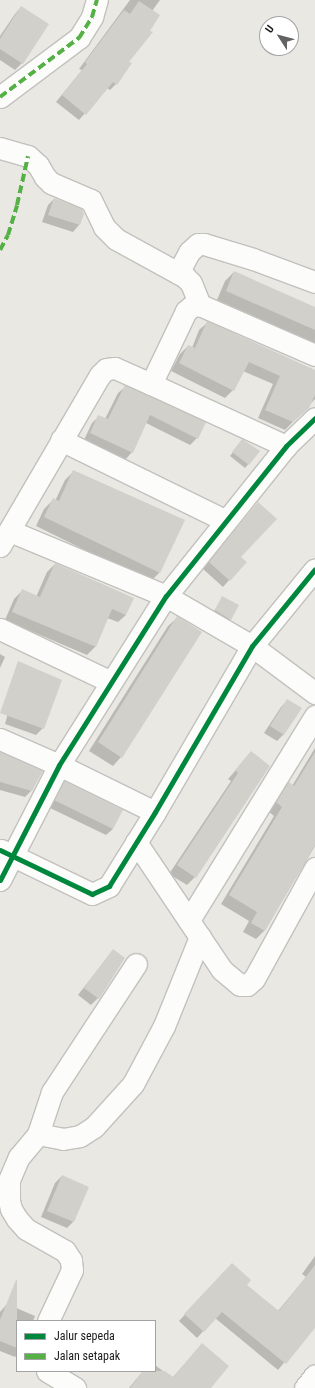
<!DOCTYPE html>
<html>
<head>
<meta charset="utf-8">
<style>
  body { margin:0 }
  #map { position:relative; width:315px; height:1388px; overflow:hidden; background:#eae8e2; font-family:"Roboto Condensed",sans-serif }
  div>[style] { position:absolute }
  .shadow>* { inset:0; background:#0003 }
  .building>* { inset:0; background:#d2d0cb }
  .roads { filter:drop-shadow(1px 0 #c2c1be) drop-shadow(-1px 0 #c2c1be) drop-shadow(0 1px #c2c1be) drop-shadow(0 -1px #c2c1be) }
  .minor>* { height:21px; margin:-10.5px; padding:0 10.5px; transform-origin:10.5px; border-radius:10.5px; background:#fcfcfb }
  .quiet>* { height:4px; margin-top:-2px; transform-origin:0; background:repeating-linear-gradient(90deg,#55b145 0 8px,transparent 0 12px) }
  .cycleway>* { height:5px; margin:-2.5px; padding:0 2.5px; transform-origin:2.5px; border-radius:2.5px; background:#00873e }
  span { translate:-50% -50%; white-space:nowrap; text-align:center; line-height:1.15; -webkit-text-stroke:3px #fff; paint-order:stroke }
  .legend { position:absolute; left:16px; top:1320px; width:140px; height:52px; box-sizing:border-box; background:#fff; border:1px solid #a3a3a3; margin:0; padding:5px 7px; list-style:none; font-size:12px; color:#1a1a1a }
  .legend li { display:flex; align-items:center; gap:8px; height:20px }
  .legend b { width:20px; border:1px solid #a3a3a3 }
  .north { position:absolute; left:259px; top:16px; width:40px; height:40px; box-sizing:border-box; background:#fff; border:1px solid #a3a3a3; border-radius:50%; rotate:306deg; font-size:11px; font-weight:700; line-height:16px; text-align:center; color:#1a1a1a }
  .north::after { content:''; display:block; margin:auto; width:14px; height:18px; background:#636260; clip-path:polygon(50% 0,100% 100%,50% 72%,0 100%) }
</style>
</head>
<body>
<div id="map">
  <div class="shadow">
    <div style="clip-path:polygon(130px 0,160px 0,152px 11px,116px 84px,110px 90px,107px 88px,79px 120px,56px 102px,82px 70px,79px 69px)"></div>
    <div style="clip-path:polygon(21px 7px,22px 63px,15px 70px,0 60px,0 36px,15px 14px)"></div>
    <div style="clip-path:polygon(54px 199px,83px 214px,79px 225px,73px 232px,42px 222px,48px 205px)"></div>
    <div style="clip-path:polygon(234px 272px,315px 308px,315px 343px,217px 300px,225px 281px)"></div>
    <div style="clip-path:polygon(207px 323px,315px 371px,315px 399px,285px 430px,258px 418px,273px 384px,243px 371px,233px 390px,225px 398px,171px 371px,180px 354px,188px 346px,192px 348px,199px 330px)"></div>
    <div style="clip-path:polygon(125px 387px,197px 438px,190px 445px,146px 423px,132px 452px,126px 459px,84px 440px,92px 423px,99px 416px,105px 419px,118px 393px)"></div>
    <div style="clip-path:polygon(239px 444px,259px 451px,245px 468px,230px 456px)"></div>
    <div style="clip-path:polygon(74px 471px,184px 521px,159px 573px,150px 582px,36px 526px,44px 509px,53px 500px,55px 501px,65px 480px)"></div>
    <div style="clip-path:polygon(258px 503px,239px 557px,245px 562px,223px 587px,203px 569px)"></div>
    <div style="clip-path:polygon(55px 564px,126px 615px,118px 622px,107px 618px,95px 647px,87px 655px,5px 620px,14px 599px,22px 591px,36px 597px,47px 572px)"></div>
    <div style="clip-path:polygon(223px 598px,230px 619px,227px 623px,212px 614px)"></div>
    <div style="clip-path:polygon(177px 618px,121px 757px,113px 766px,89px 751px,168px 626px)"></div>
    <div style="clip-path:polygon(0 654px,5px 657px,0 668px)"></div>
    <div style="clip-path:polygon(19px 672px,43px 728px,36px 735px,5px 724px)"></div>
    <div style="clip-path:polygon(287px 701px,300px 709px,283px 735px,277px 741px,264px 733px,281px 707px)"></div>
    <div style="clip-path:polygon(315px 748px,315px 846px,264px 931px,256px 939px,243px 932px,249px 921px,221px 904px,274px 816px,268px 811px,280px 791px,289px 783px,292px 786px)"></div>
    <div style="clip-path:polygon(251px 753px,195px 877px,187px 885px,169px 874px,231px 781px,228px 779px)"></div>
    <div style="clip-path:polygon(0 754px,31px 791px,25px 797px,0 790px)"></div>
    <div style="clip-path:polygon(64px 782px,113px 829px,106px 835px,48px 807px,58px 789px)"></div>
    <div style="clip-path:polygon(113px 950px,124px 958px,98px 998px,91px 1005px,78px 995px)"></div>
    <div style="clip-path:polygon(62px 1176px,73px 1222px,67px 1228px,41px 1217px,55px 1183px)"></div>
    <div style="clip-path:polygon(315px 1256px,315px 1325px,278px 1370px,215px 1318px,197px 1338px,179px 1321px,225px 1271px,278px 1311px,306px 1277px,302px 1274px)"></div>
    <div style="clip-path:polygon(7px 1304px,35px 1316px,33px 1321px,17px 1321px,17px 1355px,15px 1357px,0 1351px,0 1312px)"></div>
    <div style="clip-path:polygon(202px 1345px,210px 1388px,129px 1388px,143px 1371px,155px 1371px,155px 1365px,172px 1378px)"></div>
  </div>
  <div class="building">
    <div style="clip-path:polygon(139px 1px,160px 15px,150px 31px,153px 32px,129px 62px,132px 63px,117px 85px,113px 82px,86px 115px,62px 95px,87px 64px,85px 62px,124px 10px,130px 14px)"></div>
    <div style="clip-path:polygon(21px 6px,49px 24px,23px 64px,0 49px,0 39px)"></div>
    <div style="clip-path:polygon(54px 198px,82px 209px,84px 214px,80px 225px,48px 215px)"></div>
    <div style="clip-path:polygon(234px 271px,315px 307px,315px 330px,226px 291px)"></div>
    <div style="clip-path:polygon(207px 321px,315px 370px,315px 395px,309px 408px,293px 422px,265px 410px,280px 376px,249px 362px,234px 391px,179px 363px,188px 345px,195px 348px)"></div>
    <div style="clip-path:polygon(125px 385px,206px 422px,198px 439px,150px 415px,133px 453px,90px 433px,98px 415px,108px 419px)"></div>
    <div style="clip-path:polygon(242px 439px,260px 451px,249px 465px,232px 452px)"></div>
    <div style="clip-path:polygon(73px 470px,185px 520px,160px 573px,44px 517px,53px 498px,59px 501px)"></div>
    <div style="clip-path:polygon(258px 502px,277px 519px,241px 557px,247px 562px,230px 581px,209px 562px)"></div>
    <div style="clip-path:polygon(55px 563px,134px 598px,126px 615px,112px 609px,96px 647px,12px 612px,22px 589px,40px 597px)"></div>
    <div style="clip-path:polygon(222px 596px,239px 605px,231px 620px,215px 610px)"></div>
    <div style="clip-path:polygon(177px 616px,202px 632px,122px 758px,98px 742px)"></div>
    <div style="clip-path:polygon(18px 661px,62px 680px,44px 729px,0 713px)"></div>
    <div style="clip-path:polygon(287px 699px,302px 708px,284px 735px,270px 726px)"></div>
    <div style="clip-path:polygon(251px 751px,270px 766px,196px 878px,177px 865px,238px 773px,235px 770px)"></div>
    <div style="clip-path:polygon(0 752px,43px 771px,32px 791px,0 782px)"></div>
    <div style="clip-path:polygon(315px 752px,315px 845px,265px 931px,251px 923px,257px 912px,229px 895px,282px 807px,276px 802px,289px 782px,294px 786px)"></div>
    <div style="clip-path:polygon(64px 781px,123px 810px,113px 829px,54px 800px)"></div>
    <div style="clip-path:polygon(113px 949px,125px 958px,99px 999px,84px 988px)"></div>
    <div style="clip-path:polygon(62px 1175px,89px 1187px,74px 1222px,47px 1211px)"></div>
    <div style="clip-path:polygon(232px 1263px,251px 1280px,247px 1285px,279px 1311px,315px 1265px,315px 1328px,286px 1364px,222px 1312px,204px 1332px,184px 1314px)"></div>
    <div style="clip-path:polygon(16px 1280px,17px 1280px,17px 1348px,0 1341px,0 1320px)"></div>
    <div style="clip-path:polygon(202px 1343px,229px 1366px,211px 1388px,130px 1388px,143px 1371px,165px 1371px,173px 1377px)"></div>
  </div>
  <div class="roads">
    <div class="minor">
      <div style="left:0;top:97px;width:99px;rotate:-36.8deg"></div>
      <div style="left:79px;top:38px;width:25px;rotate:-58deg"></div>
      <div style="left:92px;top:17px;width:18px;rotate:-74deg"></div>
      <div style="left:0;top:148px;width:29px;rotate:16deg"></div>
      <div style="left:28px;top:156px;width:13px;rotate:42deg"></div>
      <div style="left:38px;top:165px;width:14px;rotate:60deg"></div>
      <div style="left:45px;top:177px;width:8px;rotate:45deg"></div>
      <div style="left:51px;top:183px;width:43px;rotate:23deg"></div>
      <div style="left:91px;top:200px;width:30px;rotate:64deg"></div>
      <div style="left:104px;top:227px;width:17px;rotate:45deg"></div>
      <div style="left:116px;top:239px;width:79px;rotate:28.8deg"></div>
      <div style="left:185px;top:277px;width:8px;rotate:45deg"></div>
      <div style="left:191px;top:283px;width:24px;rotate:68deg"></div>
      <div style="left:178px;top:273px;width:24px;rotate:-62deg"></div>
      <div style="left:189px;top:252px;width:12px;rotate:-42deg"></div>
      <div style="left:198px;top:244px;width:6px"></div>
      <div style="left:204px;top:244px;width:51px;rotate:17deg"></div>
      <div style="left:253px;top:259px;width:66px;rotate:20.4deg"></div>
      <div style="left:151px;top:384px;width:149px;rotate:24.7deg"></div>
      <div style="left:61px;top:440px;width:184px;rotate:26.1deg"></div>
      <div style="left:10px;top:531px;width:169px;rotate:22.6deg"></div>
      <div style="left:166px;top:596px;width:99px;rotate:30.2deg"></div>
      <div style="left:252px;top:646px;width:79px;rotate:36.7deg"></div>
      <div style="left:0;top:546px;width:198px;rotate:-59.7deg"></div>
      <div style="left:100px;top:375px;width:8px;rotate:-45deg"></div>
      <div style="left:106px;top:369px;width:9px;rotate:-6deg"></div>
      <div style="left:115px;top:368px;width:39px;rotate:24deg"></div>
      <div style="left:151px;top:384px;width:81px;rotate:-64.4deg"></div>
      <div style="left:186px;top:311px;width:8px;rotate:-40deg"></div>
      <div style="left:192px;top:306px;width:8px;rotate:-7deg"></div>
      <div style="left:200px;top:305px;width:125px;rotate:23.5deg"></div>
      <div style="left:0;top:629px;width:123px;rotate:25.5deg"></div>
      <div style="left:0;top:739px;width:64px;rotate:23.8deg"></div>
      <div style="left:59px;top:765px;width:107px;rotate:26.1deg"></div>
      <div style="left:136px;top:842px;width:154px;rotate:56.1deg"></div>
      <div style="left:222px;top:970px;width:23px;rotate:40deg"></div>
      <div style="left:240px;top:985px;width:7px"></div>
      <div style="left:247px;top:985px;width:9px;rotate:-41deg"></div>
      <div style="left:254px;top:979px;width:127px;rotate:-61.2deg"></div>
      <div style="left:1px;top:850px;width:101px;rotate:25.8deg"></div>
      <div style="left:92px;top:894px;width:19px;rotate:-25deg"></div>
      <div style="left:109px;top:886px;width:87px;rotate:-58.1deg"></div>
      <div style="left:155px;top:812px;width:192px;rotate:-59.7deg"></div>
      <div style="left:252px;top:646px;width:99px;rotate:-50.7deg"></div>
      <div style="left:0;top:880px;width:129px;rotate:-62.8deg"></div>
      <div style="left:59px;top:765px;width:200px;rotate:-57.7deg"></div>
      <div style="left:166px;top:596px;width:192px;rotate:-51.3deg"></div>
      <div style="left:286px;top:446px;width:40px;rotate:-44deg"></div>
      <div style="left:189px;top:920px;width:240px;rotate:-58.3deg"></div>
      <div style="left:38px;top:1134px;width:25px;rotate:11deg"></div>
      <div style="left:63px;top:1139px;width:17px;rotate:-10deg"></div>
      <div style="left:80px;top:1136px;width:17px;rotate:-33deg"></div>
      <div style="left:94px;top:1127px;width:58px;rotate:-47.8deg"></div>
      <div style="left:133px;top:1084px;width:66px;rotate:-61.9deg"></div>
      <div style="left:164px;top:1026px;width:96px;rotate:-68deg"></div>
      <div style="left:48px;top:1321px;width:56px;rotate:-64.8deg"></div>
      <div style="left:72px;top:1270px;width:10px;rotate:-96deg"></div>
      <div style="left:71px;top:1260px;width:11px;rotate:-124deg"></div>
      <div style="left:65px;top:1251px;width:45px;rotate:-150.6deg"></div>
      <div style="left:26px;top:1229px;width:13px;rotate:-132deg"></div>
      <div style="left:17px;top:1219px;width:12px;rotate:-121deg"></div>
      <div style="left:11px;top:1209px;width:9px;rotate:-103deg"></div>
      <div style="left:9px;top:1200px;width:20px;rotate:-90deg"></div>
      <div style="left:9px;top:1180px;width:25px;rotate:-67deg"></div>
      <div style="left:19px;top:1157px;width:30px;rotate:-50deg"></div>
      <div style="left:38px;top:1134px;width:44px;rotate:-71.6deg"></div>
      <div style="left:52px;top:1092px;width:153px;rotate:-56.7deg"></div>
      <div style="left:47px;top:1371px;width:33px;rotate:31deg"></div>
      <div style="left:305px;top:1388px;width:16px;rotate:-52deg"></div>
    </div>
  </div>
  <div class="quiet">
    <div style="left:0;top:97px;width:99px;rotate:-36.8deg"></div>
    <div style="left:79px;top:38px;width:25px;rotate:-58deg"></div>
    <div style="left:92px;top:17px;width:18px;rotate:-74deg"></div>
    <div style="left:0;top:250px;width:17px;rotate:-62deg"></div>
    <div style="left:8px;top:235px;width:31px;rotate:-73deg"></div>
    <div style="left:17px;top:205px;width:50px;rotate:-77.3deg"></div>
  </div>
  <div class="cycleway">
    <div style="left:0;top:850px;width:102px;rotate:25.6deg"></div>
    <div style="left:92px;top:894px;width:19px;rotate:-25deg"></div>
    <div style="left:109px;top:886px;width:87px;rotate:-58.1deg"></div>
    <div style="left:155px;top:812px;width:192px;rotate:-59.7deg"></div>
    <div style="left:252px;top:646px;width:99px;rotate:-50.7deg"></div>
    <div style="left:0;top:880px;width:129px;rotate:-62.8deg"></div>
    <div style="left:59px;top:765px;width:200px;rotate:-57.7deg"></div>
    <div style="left:166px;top:596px;width:192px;rotate:-51.3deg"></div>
    <div style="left:286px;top:446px;width:40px;rotate:-44deg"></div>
  </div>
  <ul class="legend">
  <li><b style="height:5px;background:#00873e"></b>Jalur sepeda</li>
  <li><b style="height:5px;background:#55b145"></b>Jalan setapak</li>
  </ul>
  <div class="north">U</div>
</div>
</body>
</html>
